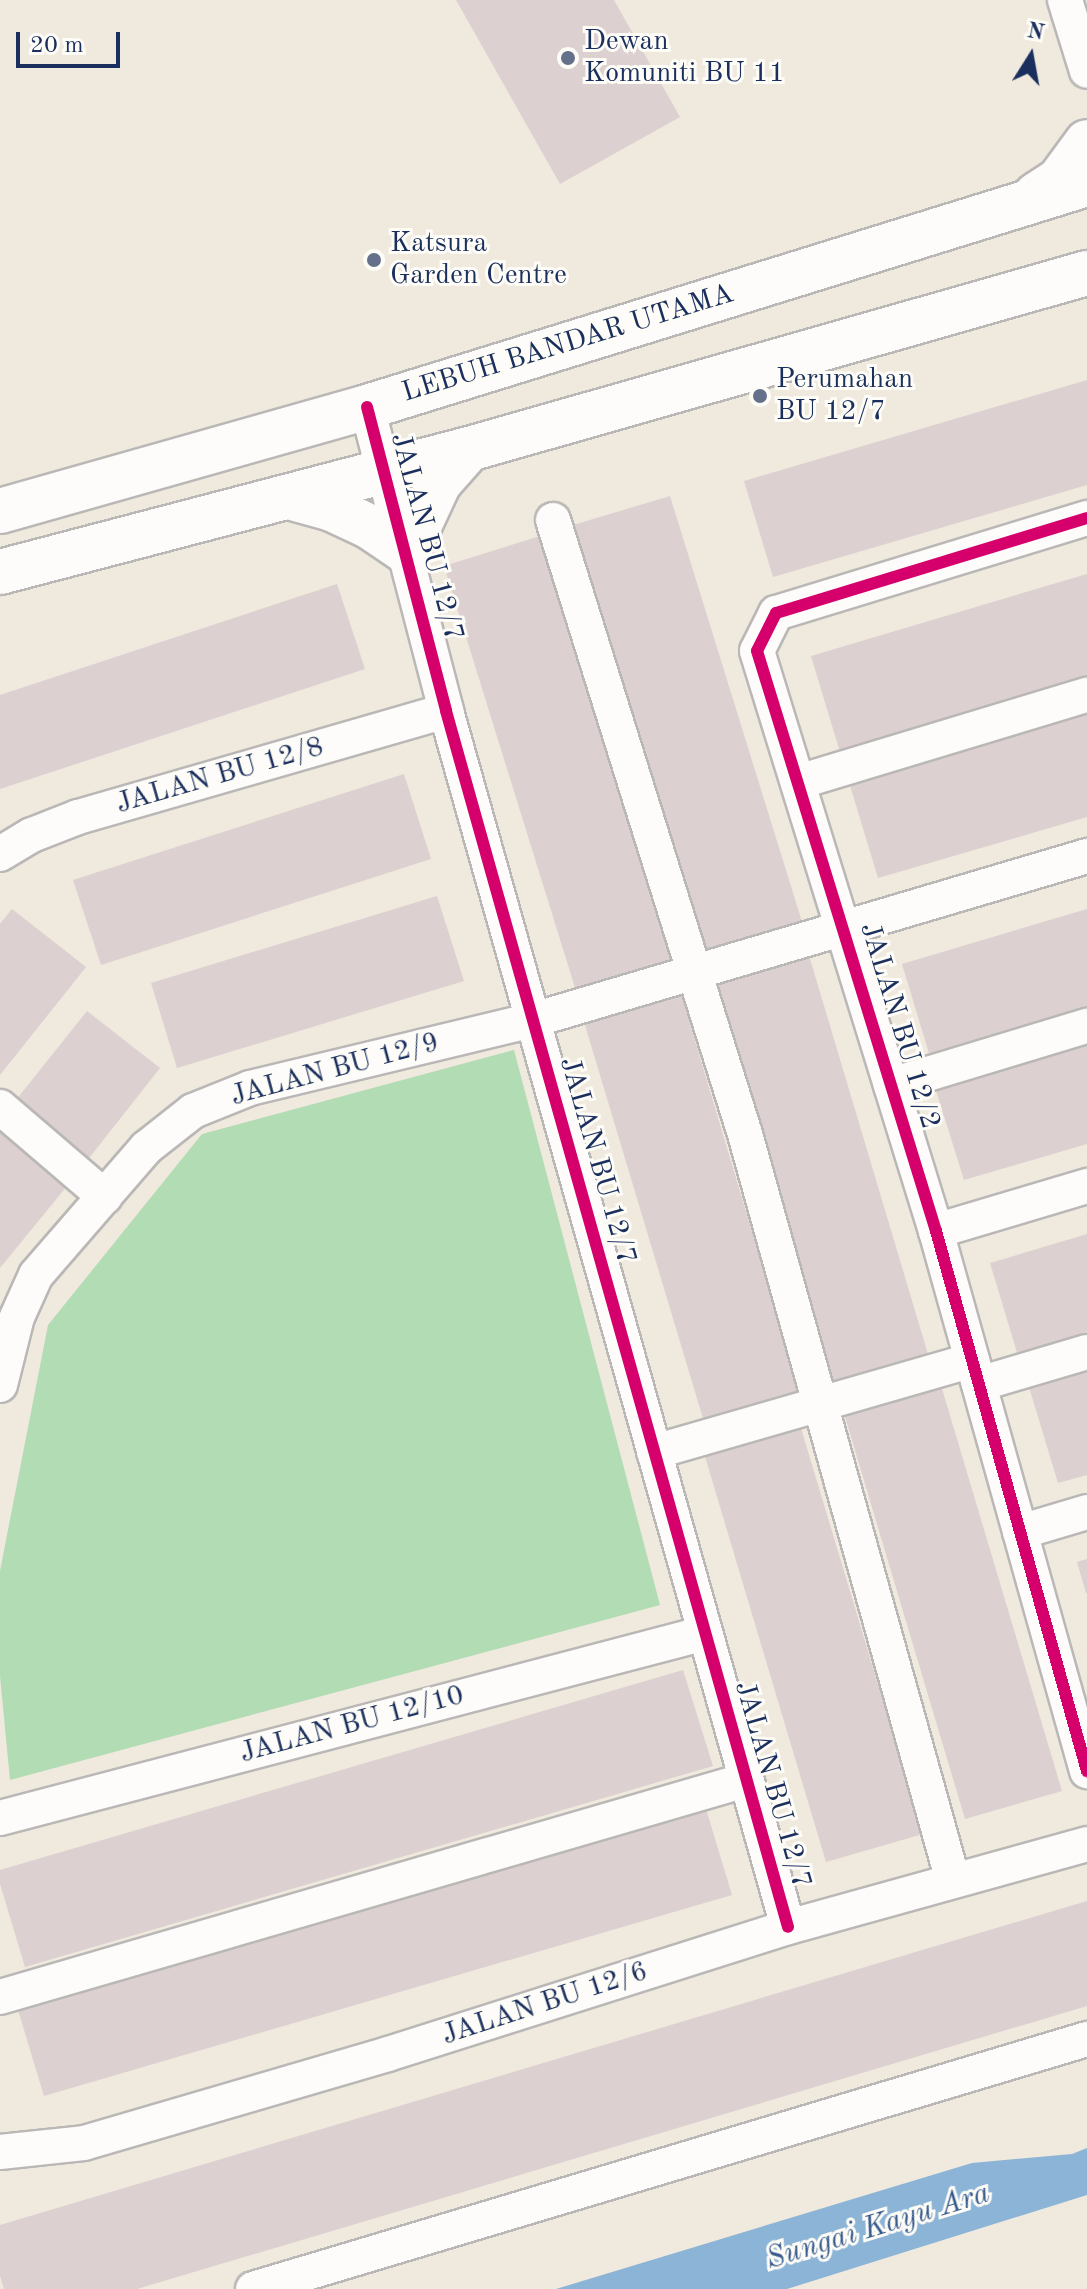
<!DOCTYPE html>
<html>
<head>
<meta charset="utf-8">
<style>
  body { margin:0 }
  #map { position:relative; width:1087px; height:2289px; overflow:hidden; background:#efe9de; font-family:"Old Standard TT",serif }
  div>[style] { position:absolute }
  .green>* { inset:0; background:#b2dcb4 }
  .water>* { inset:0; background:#8cb4d6 }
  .building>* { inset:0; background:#dcd0d0 }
  .roads { filter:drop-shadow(2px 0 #bab8b6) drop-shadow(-2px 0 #bab8b6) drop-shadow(0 2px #bab8b6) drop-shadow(0 -2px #bab8b6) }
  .minor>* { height:34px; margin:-17px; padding:0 17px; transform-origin:17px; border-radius:17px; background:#fdfcfa }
  .major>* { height:44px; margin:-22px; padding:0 22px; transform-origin:22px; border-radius:22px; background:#fdfcfa }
  .cycleway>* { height:12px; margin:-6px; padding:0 6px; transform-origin:6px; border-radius:6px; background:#d6006c }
  .dots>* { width:22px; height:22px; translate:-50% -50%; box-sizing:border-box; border:4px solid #fdfcf7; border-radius:50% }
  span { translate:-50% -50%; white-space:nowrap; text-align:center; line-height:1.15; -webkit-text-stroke:6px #fdfcf7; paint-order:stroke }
  .poi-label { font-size:28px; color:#1b2f5e }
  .left { translate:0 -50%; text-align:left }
  .street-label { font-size:28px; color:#1b2f5e }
  .water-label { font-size:30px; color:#375b8d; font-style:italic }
  .north { position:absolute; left:991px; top:16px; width:80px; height:80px; -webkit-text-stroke:6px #fdfcf7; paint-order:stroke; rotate:11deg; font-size:22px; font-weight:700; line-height:32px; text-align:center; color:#1b2f5e }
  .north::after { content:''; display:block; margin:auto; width:28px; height:36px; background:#1b2f5e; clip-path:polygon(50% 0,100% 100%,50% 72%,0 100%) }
  .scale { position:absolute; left:16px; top:32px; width:104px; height:36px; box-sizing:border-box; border:4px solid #1b2f5e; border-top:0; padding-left:10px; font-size:24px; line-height:28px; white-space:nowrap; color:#1b2f5e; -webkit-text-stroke:6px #fdfcf7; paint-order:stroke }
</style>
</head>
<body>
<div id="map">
  <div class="green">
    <div style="clip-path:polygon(514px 1050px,660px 1605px,10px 1780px,0 1676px,0 1571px,48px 1325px,202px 1134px)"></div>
  </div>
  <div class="water">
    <div style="clip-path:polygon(1087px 2148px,1087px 2195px,787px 2289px,556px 2289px,972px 2163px,1072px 2154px)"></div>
  </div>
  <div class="building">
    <div style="clip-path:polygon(456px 0,614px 0,680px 117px,560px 184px)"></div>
    <div style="clip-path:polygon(1087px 380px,1087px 485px,773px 577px,744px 481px)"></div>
    <div style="clip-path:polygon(670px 496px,803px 925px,707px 954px,573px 525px)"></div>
    <div style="clip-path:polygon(540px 536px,673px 965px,577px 994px,444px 566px)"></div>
    <div style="clip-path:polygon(1087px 574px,1087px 679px,840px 752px,811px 656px)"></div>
    <div style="clip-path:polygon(337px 584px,365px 669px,0 789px,0 695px)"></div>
    <div style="clip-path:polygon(1087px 712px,1087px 817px,878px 878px,849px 782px)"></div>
    <div style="clip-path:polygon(404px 774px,431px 859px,101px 965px,73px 880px)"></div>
    <div style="clip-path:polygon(437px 896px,464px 981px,177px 1068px,151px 983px)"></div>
    <div style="clip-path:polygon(12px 909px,86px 967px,0 1075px,0 924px)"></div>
    <div style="clip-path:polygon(1087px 909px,1087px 1014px,931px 1060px,902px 964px)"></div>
    <div style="clip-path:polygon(808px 952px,930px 1361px,834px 1389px,711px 980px)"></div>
    <div style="clip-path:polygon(679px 987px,801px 1396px,705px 1425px,582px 1015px)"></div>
    <div style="clip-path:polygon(87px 1011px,160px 1068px,86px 1162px,12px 1105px)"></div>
    <div style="clip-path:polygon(1087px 1039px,1087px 1144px,964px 1180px,934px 1084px)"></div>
    <div style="clip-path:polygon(0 1132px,67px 1186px,0 1268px)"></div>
    <div style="clip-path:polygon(1087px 1234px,1087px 1339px,1019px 1359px,990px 1263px)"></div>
    <div style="clip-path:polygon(1087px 1370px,1087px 1475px,1058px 1483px,1029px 1387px)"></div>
    <div style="clip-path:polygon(940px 1382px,1062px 1791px,965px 1819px,843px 1410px)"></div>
    <div style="clip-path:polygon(800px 1425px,923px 1834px,826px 1862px,704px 1453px)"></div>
    <div style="clip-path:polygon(1087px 1559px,1087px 1593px,1086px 1593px,1077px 1562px)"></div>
    <div style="clip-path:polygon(683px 1670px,713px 1766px,25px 1967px,0 1884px,0 1870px)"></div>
    <div style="clip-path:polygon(703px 1799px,732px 1895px,44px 2096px,15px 2000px)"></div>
    <div style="clip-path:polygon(1087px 1901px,1087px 2006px,137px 2289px,4px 2289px,0 2276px,0 2225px)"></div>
  </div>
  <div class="roads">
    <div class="minor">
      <div style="left:1065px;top:0;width:74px;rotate:72.8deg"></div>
      <div style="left:367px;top:407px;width:314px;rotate:75.4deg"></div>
      <div style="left:446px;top:711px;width:1263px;rotate:74.29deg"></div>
      <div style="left:1087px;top:518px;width:325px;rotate:163deg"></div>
      <div style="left:776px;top:613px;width:42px;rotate:116.6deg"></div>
      <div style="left:757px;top:651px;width:607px;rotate:72.85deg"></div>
      <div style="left:936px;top:1231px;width:561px;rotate:74.38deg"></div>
      <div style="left:553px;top:520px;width:643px;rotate:72.64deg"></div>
      <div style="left:745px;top:1134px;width:775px;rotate:74.44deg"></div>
      <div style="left:798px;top:782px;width:302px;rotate:-16.8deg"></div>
      <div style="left:0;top:854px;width:37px;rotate:-31deg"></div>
      <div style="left:32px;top:835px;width:49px;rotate:-21.4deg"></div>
      <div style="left:78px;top:817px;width:383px;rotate:-16.1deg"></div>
      <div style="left:891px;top:1085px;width:205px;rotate:-16.8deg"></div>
      <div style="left:0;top:1107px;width:138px;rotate:40.6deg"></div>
      <div style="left:936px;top:1231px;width:158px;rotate:-16.6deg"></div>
      <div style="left:979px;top:1384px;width:113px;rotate:-16.5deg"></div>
      <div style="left:0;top:1385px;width:70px;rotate:-76deg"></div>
      <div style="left:17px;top:1317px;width:46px;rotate:-65.7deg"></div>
      <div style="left:36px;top:1275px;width:168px;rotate:-49.1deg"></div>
      <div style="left:146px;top:1148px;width:60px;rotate:-38.2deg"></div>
      <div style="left:193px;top:1111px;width:61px;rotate:-22deg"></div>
      <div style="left:250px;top:1088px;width:291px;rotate:-13.5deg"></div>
      <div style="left:533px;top:1020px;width:578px;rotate:-16.49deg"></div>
      <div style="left:654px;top:1452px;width:331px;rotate:-16.1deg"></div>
      <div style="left:1020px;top:1532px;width:70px;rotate:-16.6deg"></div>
      <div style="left:0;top:1818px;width:729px;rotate:-14.7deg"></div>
      <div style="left:0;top:1997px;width:777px;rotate:-16.22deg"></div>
      <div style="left:0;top:2152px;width:84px;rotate:-6.1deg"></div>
      <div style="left:84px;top:2143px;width:317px;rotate:-16.3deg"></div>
      <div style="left:388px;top:2054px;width:420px;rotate:-17.6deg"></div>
      <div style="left:788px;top:1927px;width:310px;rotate:-15.5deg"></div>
      <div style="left:253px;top:2289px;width:871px;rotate:-16.69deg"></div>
    </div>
    <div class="major">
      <div style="left:1036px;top:195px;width:27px;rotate:-33deg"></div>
      <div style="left:1059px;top:180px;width:47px;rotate:-53.6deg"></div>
      <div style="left:289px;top:497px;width:45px;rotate:15.6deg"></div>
      <div style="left:332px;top:509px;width:42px;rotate:25.3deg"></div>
      <div style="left:370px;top:527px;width:45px;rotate:34deg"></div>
      <div style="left:407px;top:552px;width:76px;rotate:-65.1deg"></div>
      <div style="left:439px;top:483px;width:45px;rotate:-48.6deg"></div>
      <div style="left:0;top:511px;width:381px;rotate:-15.8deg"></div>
      <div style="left:367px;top:407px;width:754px;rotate:-17.21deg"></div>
      <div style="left:0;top:572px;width:485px;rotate:-14.7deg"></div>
      <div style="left:469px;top:449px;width:643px;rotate:-15.9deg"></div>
    </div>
  </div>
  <div class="cycleway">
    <div style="left:367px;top:407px;width:314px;rotate:75.4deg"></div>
    <div style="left:446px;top:711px;width:1263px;rotate:74.29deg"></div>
    <div style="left:1087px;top:518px;width:325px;rotate:163deg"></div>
    <div style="left:776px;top:613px;width:42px;rotate:116.6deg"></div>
    <div style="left:757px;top:651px;width:607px;rotate:72.85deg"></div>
    <div style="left:936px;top:1231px;width:561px;rotate:74.38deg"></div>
  </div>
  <div class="dots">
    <div style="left:568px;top:58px;background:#65708b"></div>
    <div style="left:374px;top:260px;background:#65708b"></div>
    <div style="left:760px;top:396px;background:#65708b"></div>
  </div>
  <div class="poi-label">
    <span class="left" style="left:584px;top:58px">Dewan<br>Komuniti BU 11</span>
    <span class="left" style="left:390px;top:260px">Katsura<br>Garden Centre</span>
    <span class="left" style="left:776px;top:396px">Perumahan<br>BU 12/7</span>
  </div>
  <div class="street-label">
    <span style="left:568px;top:344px;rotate:-17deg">LEBUH BANDAR UTAMA</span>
    <span style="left:426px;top:537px;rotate:75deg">JALAN BU 12/7</span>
    <span style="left:220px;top:776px;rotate:-16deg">JALAN BU 12/8</span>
    <span style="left:899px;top:1026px;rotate:73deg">JALAN BU 12/2</span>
    <span style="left:335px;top:1070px;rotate:-15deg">JALAN BU 12/9</span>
    <span style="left:597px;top:1161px;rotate:74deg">JALAN BU 12/7</span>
    <span style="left:352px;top:1725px;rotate:-15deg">JALAN BU 12/10</span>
    <span style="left:772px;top:1785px;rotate:74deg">JALAN BU 12/7</span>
    <span style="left:545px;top:2004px;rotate:-18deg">JALAN BU 12/6</span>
  </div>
  <div class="water-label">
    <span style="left:878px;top:2227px;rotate:-17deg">Sungai Kayu Ara</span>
  </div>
  <div class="north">N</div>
  <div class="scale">20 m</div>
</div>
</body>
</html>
